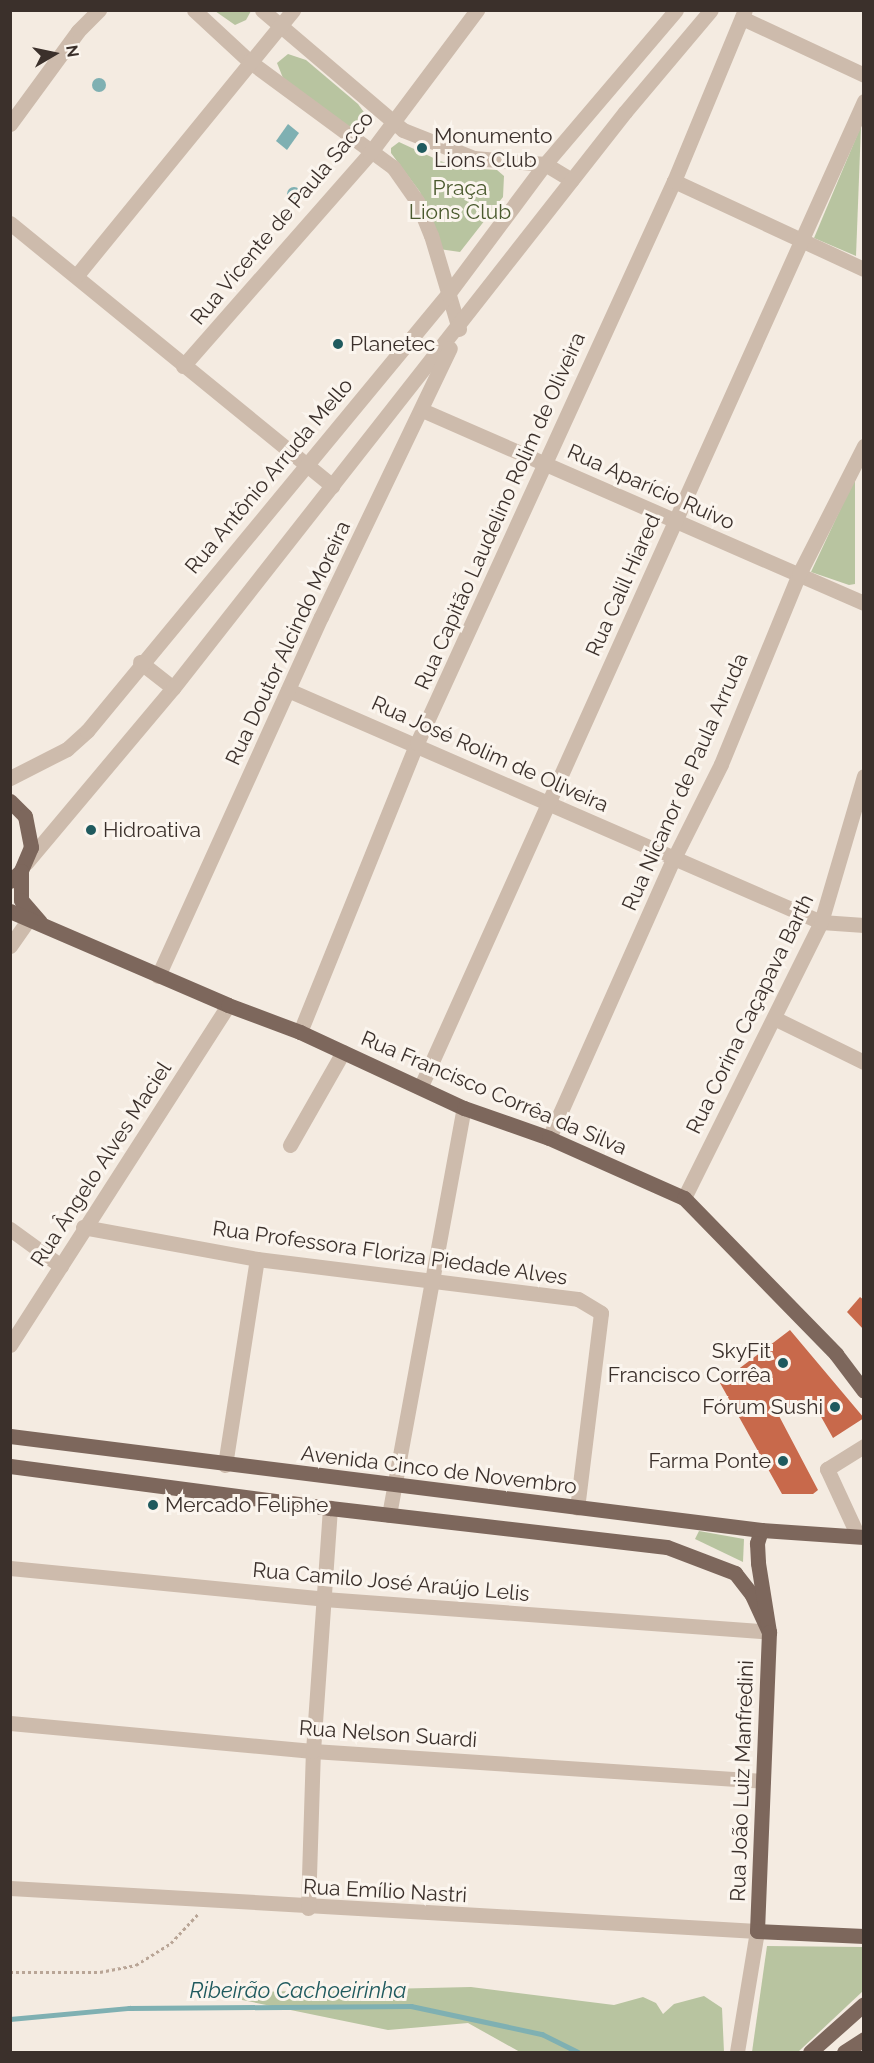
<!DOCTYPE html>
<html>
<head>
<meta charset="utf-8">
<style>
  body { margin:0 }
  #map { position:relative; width:874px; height:2063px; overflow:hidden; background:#f4ebe1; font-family:Raleway,sans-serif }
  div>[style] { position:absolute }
  .green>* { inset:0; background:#b8c4a0 }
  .water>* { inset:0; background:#7fb0b2 }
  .round { border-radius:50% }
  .stream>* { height:4.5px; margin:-2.25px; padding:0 2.25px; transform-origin:2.25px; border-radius:2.25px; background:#7fb0b2 }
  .building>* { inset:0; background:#c8694b }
  .path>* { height:3px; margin-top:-1.5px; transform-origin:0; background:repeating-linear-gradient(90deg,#b9a596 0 3px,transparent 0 6px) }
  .minor>* { height:15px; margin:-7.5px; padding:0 7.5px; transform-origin:7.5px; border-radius:7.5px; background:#cdbbac }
  .major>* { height:15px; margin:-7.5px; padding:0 7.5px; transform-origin:7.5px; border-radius:7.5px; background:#7d675c }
  .dots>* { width:16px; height:16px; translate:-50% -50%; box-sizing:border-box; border:3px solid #fbf5ee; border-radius:50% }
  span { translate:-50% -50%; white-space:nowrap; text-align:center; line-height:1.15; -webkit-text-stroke:6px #fbf5ee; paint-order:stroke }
  .poi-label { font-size:21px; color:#3b302b }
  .left { translate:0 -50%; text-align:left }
  .right { translate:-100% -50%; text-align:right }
  .park-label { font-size:21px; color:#4a5a2e }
  .street-label { font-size:21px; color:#3b302b }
  .water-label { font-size:22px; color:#1f5a5e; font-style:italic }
  .frame { position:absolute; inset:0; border:12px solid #3b302b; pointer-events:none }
  .north { position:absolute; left:24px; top:24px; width:60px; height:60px; -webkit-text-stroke:4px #fbf5ee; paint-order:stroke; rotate:81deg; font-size:16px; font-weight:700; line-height:24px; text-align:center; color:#3b302b }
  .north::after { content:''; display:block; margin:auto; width:21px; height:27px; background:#3b302b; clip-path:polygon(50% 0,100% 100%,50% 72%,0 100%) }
</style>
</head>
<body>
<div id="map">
  <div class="green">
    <div style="clip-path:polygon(215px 11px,250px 10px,251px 11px,246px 20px,235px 25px)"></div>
    <div style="clip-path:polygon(288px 54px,306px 60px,358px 104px,366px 115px,360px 125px,345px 127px,283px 78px,277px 63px)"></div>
    <div style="clip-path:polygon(861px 126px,856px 256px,814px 238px)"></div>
    <div style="clip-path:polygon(399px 142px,440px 161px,463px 168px,497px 170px,504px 176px,503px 197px,460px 252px,439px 249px,420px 192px,391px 153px,391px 148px)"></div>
    <div style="clip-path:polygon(855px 478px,855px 584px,849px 585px,811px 572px)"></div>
    <div style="clip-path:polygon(699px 1531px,744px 1539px,743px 1562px,695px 1539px)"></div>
    <div style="clip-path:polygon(767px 1946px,863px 1947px,863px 1991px,798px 2052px,752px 2052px)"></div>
    <div style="clip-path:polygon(471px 1987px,614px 2005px,643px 1997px,656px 2003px,663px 2014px,674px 2004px,704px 1996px,722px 2008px,724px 2052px,520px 2052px,468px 2023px,388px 2030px,208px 1993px)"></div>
  </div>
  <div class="water">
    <div class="round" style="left:92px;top:78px;width:14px;height:14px"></div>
    <div style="clip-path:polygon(288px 124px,299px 133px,287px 150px,276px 141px)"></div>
    <div class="round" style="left:287px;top:187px;width:14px;height:14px"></div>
  </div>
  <div class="stream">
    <div style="left:10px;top:2019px;width:120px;rotate:-5.3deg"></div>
    <div style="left:129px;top:2008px;width:282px;rotate:-0.4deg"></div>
    <div style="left:411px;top:2006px;width:134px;rotate:12.1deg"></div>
    <div style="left:542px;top:2034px;width:40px;rotate:26.6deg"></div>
  </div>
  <div class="building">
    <div style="clip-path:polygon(860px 1297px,864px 1300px,864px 1330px,847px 1312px)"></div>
    <div style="clip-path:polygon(790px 1330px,864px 1418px,833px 1438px,810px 1397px,778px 1414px,818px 1490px,813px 1494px,782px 1494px,720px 1383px)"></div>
  </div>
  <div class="path">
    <div style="left:10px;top:1972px;width:90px"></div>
    <div style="left:100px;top:1972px;width:37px;rotate:-11deg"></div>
    <div style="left:136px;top:1965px;width:41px;rotate:-32.2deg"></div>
    <div style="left:171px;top:1943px;width:41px;rotate:-47deg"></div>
  </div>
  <div class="minor">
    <div style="left:194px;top:10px;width:75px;rotate:42.8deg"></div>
    <div style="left:249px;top:61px;width:179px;rotate:36.4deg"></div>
    <div style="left:393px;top:167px;width:42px;rotate:54.8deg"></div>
    <div style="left:417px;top:201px;width:37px;rotate:68deg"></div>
    <div style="left:431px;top:235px;width:98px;rotate:73.4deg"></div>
    <div style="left:262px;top:10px;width:185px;rotate:40.4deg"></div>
    <div style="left:403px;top:130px;width:76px;rotate:21.5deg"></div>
    <div style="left:474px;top:158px;width:71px;rotate:4.8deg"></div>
    <div style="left:545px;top:164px;width:31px;rotate:31deg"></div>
    <div style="left:742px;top:18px;width:135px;rotate:25deg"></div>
    <div style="left:10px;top:124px;width:115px;rotate:-53.8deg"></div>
    <div style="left:78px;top:31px;width:30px;rotate:-45deg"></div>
    <div style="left:674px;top:181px;width:209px;rotate:24.9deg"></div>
    <div style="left:10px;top:223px;width:416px;rotate:39.2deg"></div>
    <div style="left:77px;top:275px;width:342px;rotate:-50.8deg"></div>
    <div style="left:183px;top:366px;width:283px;rotate:-48.7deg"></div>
    <div style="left:370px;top:153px;width:179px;rotate:-53.2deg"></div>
    <div style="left:422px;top:410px;width:482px;rotate:23.6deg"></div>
    <div style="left:140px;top:662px;width:42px;rotate:38.2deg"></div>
    <div style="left:288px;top:690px;width:581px;rotate:23.52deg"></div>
    <div style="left:821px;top:922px;width:43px;rotate:4deg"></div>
    <div style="left:10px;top:778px;width:64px;rotate:-27deg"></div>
    <div style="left:67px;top:749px;width:27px;rotate:-42deg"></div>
    <div style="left:87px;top:731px;width:567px;rotate:-50.44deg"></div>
    <div style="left:448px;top:294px;width:162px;rotate:-53.3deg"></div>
    <div style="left:545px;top:164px;width:202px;rotate:-49.6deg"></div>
    <div style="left:26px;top:863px;width:229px;rotate:-50deg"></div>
    <div style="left:173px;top:688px;width:732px;rotate:-51.88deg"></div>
    <div style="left:625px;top:112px;width:133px;rotate:-49.9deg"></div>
    <div style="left:10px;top:946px;width:39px;rotate:-55deg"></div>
    <div style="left:158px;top:976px;width:394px;rotate:-65.6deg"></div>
    <div style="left:321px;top:617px;width:298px;rotate:-64.4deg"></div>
    <div style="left:774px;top:1018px;width:100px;rotate:26.1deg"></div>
    <div style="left:300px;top:1032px;width:312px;rotate:-68deg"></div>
    <div style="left:417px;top:743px;width:618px;rotate:-65.43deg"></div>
    <div style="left:674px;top:181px;width:185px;rotate:-67.5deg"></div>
    <div style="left:421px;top:1086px;width:1080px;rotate:-65.78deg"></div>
    <div style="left:549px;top:1138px;width:304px;rotate:-66deg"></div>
    <div style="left:673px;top:860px;width:107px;rotate:-63.4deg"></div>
    <div style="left:721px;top:764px;width:205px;rotate:-67.7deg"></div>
    <div style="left:799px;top:574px;width:144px;rotate:-63.1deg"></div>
    <div style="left:290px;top:1145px;width:107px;rotate:-60.3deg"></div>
    <div style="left:684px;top:1198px;width:308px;rotate:-63.6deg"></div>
    <div style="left:821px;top:922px;width:152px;rotate:-73.6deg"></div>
    <div style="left:83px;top:1227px;width:177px;rotate:10.4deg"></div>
    <div style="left:257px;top:1259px;width:323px;rotate:7.1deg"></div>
    <div style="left:578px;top:1299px;width:27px;rotate:31deg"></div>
    <div style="left:601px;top:1313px;width:196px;rotate:97deg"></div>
    <div style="left:10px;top:1229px;width:63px;rotate:36deg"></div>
    <div style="left:10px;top:1345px;width:404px;rotate:-57.3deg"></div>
    <div style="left:225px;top:1465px;width:208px;rotate:-81.2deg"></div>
    <div style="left:389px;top:1515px;width:414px;rotate:-79.6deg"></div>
    <div style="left:858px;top:1536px;width:74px;rotate:-114.8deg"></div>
    <div style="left:827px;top:1469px;width:44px;rotate:-31.9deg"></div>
    <div style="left:10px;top:1568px;width:316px;rotate:5.6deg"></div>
    <div style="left:324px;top:1599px;width:446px;rotate:4.2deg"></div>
    <div style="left:10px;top:1723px;width:304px;rotate:5.3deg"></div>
    <div style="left:313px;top:1751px;width:451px;rotate:3.8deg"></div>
    <div style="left:10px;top:1888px;width:748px;rotate:3.29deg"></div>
    <div style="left:757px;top:1931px;width:123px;rotate:99.4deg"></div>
    <div style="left:308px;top:1908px;width:157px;rotate:-88.2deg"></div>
    <div style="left:313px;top:1751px;width:244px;rotate:-86deg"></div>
  </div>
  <div class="major">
    <div style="left:10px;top:801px;width:21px;rotate:45deg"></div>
    <div style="left:25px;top:816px;width:32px;rotate:79deg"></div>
    <div style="left:31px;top:847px;width:26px;rotate:113deg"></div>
    <div style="left:21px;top:871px;width:15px;rotate:138deg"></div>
    <div style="left:21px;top:871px;width:29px;rotate:90deg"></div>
    <div style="left:21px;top:900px;width:29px;rotate:49deg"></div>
    <div style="left:10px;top:911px;width:237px;rotate:23.3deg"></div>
    <div style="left:228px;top:1005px;width:77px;rotate:20.6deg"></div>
    <div style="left:300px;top:1032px;width:181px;rotate:24.9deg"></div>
    <div style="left:464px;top:1108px;width:90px;rotate:19.4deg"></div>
    <div style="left:549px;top:1138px;width:148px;rotate:24deg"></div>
    <div style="left:684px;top:1198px;width:218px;rotate:45.7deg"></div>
    <div style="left:836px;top:1354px;width:46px;rotate:52.9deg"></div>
    <div style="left:10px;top:1436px;width:757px;rotate:7.13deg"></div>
    <div style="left:761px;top:1530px;width:103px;rotate:3.9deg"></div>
    <div style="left:10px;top:1466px;width:323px;rotate:7.5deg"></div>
    <div style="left:330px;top:1508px;width:339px;rotate:6.6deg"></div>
    <div style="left:667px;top:1547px;width:73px;rotate:20.9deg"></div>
    <div style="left:735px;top:1573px;width:28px;rotate:52deg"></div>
    <div style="left:752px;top:1595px;width:41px;rotate:65.3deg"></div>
    <div style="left:761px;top:1530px;width:14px;rotate:107deg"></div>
    <div style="left:757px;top:1543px;width:20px;rotate:87deg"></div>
    <div style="left:758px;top:1563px;width:70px;rotate:80.9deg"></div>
    <div style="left:769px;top:1632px;width:299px;rotate:92.3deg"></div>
    <div style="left:757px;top:1931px;width:107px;rotate:2.7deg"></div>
    <div style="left:810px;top:2052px;width:72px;rotate:-41.6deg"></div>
    <div style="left:844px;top:2052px;width:24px;rotate:-33deg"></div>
  </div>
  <div class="dots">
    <div style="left:422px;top:148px;background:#1f5a5e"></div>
    <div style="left:338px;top:344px;background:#1f5a5e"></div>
    <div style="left:91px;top:830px;background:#1f5a5e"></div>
    <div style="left:783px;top:1363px;background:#1f5a5e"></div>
    <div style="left:835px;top:1407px;background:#1f5a5e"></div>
    <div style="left:783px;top:1461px;background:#1f5a5e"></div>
    <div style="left:153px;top:1505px;background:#1f5a5e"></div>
  </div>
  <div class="poi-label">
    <span class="left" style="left:434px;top:148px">Monumento<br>Lions Club</span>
    <span class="left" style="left:350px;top:344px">Planetec</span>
    <span class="left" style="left:103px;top:830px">Hidroativa</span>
    <span class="right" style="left:771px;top:1363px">SkyFit<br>Francisco Corrêa</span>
    <span class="right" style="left:823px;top:1407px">Fórum Sushi</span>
    <span class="right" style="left:771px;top:1461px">Farma Ponte</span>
    <span class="left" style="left:165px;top:1505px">Mercado Feliphe</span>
  </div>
  <div class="park-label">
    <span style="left:460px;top:200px">Praça<br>Lions Club</span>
  </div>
  <div class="street-label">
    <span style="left:282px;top:218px;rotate:-50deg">Rua Vicente de Paula Sacco</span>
    <span style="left:269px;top:476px;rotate:-50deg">Rua Antônio Arruda Mello</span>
    <span style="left:651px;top:487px;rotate:24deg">Rua Aparício Ruivo</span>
    <span style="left:500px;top:511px;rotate:-66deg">Rua Capitão Laudelino Rolim de Oliveira</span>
    <span style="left:623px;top:585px;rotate:-66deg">Rua Calil Hiared</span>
    <span style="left:288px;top:643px;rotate:-65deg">Rua Doutor Alcindo Moreira</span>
    <span style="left:490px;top:754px;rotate:24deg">Rua José Rolim de Oliveira</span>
    <span style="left:685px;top:782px;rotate:-66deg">Rua Nicanor de Paula Arruda</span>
    <span style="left:750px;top:1014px;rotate:-64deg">Rua Corina Caçapava Barth</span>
    <span style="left:494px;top:1093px;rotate:23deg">Rua Francisco Corrêa da Silva</span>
    <span style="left:101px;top:1164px;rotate:-57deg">Rua Ângelo Alves Maciel</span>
    <span style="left:390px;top:1253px;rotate:8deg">Rua Professora Floriza Piedade Alves</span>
    <span style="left:439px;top:1470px;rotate:7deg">Avenida Cinco de Novembro</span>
    <span style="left:391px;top:1582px;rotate:5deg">Rua Camilo José Araújo Lelis</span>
    <span style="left:388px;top:1734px;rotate:4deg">Rua Nelson Suardi</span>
    <span style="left:742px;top:1781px;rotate:-88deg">Rua João Luiz Manfredini</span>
    <span style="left:385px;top:1891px;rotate:3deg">Rua Emílio Nastri</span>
  </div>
  <div class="water-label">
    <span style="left:298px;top:1991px">Ribeirão Cachoeirinha</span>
  </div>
  <div class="frame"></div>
  <div class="north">N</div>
</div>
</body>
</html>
